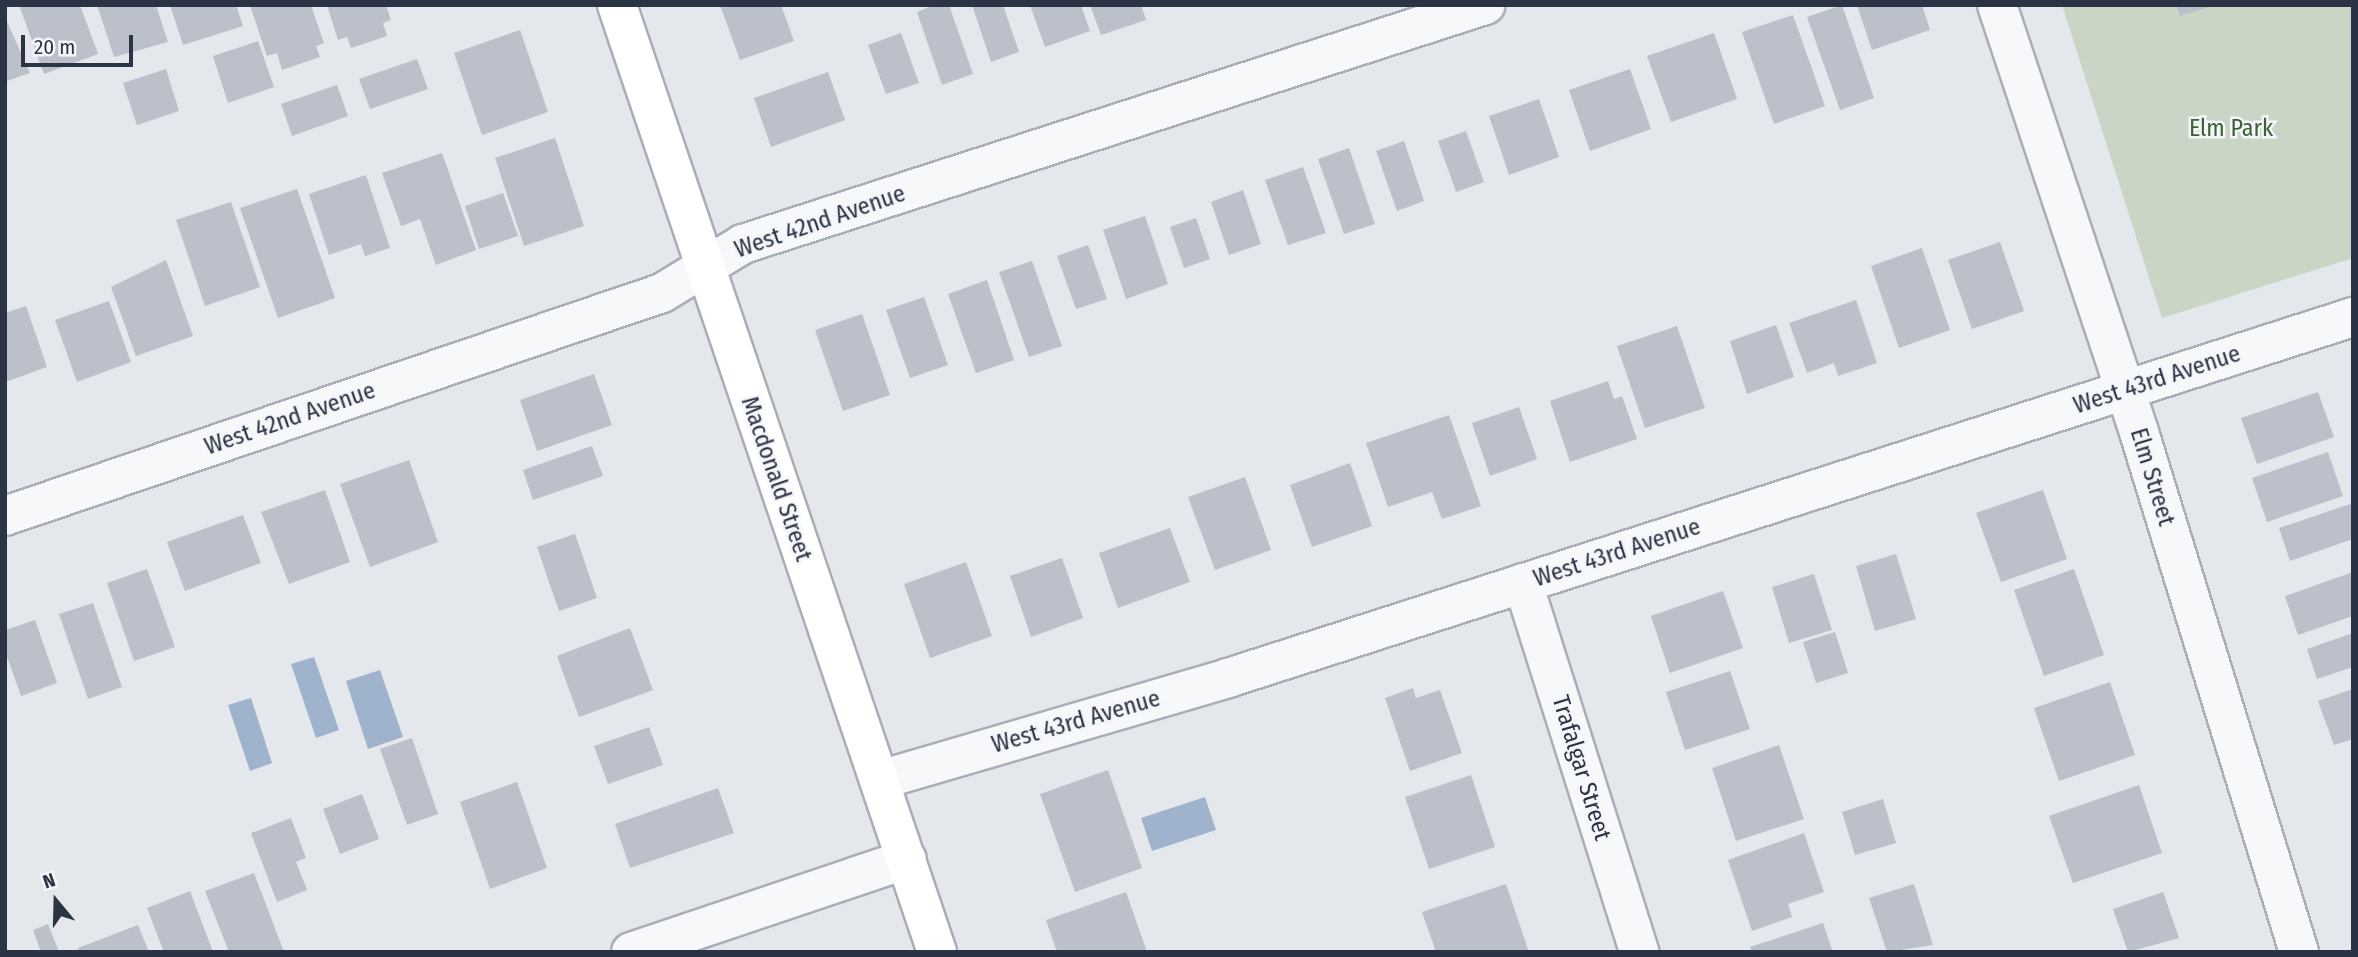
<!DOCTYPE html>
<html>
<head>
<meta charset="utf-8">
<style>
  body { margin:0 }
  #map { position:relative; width:2358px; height:957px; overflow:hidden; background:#e4e7ec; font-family:"Fira Sans Condensed",sans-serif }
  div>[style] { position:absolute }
  .green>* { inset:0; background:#c9d6c5 }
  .water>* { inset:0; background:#9fb4cc }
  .building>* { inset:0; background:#bbc0ca }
  .roads { filter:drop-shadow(2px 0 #a9aeb7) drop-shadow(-2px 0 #a9aeb7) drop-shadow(0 2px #a9aeb7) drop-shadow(0 -2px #a9aeb7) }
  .street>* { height:38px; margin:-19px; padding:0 19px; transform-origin:19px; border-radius:19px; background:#f7f8fa }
  .secondary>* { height:38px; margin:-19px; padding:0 19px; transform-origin:19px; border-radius:19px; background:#fff }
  span { translate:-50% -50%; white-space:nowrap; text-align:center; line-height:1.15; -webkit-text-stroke:5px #f4f6f9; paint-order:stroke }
  .park-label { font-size:24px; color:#3f6138 }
  .street-label { font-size:24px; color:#2b3445 }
  .frame { position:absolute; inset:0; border:7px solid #2b3445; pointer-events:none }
  .north { position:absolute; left:21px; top:866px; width:70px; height:70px; -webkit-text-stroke:5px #f4f6f9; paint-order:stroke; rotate:341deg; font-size:19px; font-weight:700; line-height:28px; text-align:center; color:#2b3445 }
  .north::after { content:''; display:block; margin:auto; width:24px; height:32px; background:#2b3445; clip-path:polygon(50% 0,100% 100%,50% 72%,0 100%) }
  .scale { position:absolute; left:21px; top:35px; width:112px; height:32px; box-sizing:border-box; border:4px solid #2b3445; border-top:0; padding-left:9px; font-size:21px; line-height:24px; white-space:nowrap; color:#2b3445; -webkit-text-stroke:5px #f4f6f9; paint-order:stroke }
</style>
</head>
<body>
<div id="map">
  <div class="green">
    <div style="clip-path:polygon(2062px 5px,2353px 5px,2353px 258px,2162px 318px)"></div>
  </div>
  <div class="water">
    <div style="clip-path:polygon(314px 657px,339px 730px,316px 738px,291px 664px)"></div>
    <div style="clip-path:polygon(380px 670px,403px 737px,368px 749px,346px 681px)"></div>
    <div style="clip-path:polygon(251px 698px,272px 763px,250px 771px,228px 705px)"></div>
    <div style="clip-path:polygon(1205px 797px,1216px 830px,1152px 851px,1141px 818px)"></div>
  </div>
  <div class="building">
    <div style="clip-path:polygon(19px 5px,80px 5px,98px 54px,44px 74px)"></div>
    <div style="clip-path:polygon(97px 5px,156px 5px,168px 42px,114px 57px)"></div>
    <div style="clip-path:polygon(170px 5px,236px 5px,243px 26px,183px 45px)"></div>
    <div style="clip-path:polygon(250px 5px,311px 5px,324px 43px,316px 46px,320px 57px,282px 70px,277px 53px,267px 56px)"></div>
    <div style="clip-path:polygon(327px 5px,386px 5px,391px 20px,383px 23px,387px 36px,351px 48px,347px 37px,338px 40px)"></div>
    <div style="clip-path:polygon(720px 5px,781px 5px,794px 41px,740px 60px)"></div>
    <div style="clip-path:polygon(935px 5px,949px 5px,973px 74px,942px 85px,917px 12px)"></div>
    <div style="clip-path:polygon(972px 5px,1003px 5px,1019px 52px,991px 62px)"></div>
    <div style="clip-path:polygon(1030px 5px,1081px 5px,1090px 31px,1045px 47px)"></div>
    <div style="clip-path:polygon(1090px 5px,1141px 5px,1146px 20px,1101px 35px)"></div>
    <div style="clip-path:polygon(1842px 5px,1874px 98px,1840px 110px,1807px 17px)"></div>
    <div style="clip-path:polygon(1857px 5px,1922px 5px,1930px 30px,1872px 50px)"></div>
    <div style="clip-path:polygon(2176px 5px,2212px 5px,2213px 6px,2180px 16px)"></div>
    <div style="clip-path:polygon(1793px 15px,1825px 106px,1774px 124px,1742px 32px)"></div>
    <div style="clip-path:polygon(5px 17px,30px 73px,7px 81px,5px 89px)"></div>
    <div style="clip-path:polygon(520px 30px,548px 112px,482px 135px,454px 53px)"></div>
    <div style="clip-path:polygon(901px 33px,919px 83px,886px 94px,868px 45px)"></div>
    <div style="clip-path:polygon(1714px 33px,1737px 99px,1671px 122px,1647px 56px)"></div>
    <div style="clip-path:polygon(258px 41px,274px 87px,228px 103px,213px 56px)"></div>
    <div style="clip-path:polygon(417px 59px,428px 89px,370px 109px,359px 79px)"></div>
    <div style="clip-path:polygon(166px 69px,179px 111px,137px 125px,123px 83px)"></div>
    <div style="clip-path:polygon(1630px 69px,1651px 129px,1590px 151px,1569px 90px)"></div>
    <div style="clip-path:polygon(828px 72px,845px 120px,771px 147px,754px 98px)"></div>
    <div style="clip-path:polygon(337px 85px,348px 116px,292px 136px,281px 104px)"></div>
    <div style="clip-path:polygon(1539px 99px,1559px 157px,1509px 175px,1489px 116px)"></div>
    <div style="clip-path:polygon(1466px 131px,1484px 182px,1456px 192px,1438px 141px)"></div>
    <div style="clip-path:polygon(555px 138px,584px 226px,524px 246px,495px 158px)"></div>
    <div style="clip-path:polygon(1404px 141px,1424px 201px,1397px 211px,1376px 151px)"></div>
    <div style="clip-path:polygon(1349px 148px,1375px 224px,1344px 234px,1318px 159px)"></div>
    <div style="clip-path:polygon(442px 153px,476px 250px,436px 265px,420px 219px,401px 226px,382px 173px)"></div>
    <div style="clip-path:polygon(1303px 167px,1326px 233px,1288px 245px,1265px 180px)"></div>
    <div style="clip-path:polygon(366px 175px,390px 248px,365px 256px,361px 244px,329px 255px,309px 194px)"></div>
    <div style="clip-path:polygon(297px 189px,335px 298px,278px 318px,240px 208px)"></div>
    <div style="clip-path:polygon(1243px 190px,1261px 244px,1229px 255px,1211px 202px)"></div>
    <div style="clip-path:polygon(503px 193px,518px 236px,479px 249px,465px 206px)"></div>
    <div style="clip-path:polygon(231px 202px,260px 287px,205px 306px,176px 220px)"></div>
    <div style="clip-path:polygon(1145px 216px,1168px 284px,1126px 299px,1103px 230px)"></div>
    <div style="clip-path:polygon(1196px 218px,1210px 259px,1184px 268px,1170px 227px)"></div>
    <div style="clip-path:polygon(2000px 242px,2024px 311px,1972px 329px,1948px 260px)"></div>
    <div style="clip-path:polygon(1088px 245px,1107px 299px,1076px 309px,1057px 256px)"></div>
    <div style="clip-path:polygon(1922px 248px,1950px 330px,1899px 348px,1871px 266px)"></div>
    <div style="clip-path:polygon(166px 260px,193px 336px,136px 356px,111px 287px)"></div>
    <div style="clip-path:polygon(1032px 261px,1062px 346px,1029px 357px,999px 272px)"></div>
    <div style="clip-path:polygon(987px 280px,1014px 360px,976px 373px,948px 294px)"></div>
    <div style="clip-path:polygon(924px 297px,948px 365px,910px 378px,886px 310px)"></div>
    <div style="clip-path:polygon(1856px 300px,1877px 363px,1838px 376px,1834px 363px,1807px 373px,1789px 323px)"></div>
    <div style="clip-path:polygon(109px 301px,131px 362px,77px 382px,55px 320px)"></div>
    <div style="clip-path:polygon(26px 306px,47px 367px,5px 382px,5px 313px)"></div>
    <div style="clip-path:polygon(862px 314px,890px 395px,843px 411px,815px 330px)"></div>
    <div style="clip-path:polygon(1776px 325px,1794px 377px,1747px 394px,1730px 341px)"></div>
    <div style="clip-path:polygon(1677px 326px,1705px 408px,1645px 428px,1617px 346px)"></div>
    <div style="clip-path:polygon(594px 374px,612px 425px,537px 451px,520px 400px)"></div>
    <div style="clip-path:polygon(1608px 381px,1614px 399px,1622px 396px,1637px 439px,1570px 462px,1550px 401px)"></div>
    <div style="clip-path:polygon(2318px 392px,2334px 437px,2257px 464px,2241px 418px)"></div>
    <div style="clip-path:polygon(1519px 407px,1537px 459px,1490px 476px,1472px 423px)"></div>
    <div style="clip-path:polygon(1449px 415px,1481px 506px,1442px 519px,1432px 492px,1388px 507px,1366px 443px)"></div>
    <div style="clip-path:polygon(592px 446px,603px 476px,533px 500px,523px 470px)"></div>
    <div style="clip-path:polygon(2328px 452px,2343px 496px,2267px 522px,2252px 478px)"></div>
    <div style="clip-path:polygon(409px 460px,438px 542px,370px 567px,340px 484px)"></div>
    <div style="clip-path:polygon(1350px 463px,1372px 526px,1312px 547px,1290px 485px)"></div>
    <div style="clip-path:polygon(1245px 477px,1271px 550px,1215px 570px,1188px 497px)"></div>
    <div style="clip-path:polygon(325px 490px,350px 562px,289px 584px,261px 512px)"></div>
    <div style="clip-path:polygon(2043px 490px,2067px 559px,2001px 582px,1976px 513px)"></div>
    <div style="clip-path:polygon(2353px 503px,2353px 539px,2290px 561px,2279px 528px)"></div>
    <div style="clip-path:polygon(243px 515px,261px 563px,185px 591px,167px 542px)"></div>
    <div style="clip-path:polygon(1170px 528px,1190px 582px,1118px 608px,1099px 553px)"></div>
    <div style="clip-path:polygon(575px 534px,597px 598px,559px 611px,537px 547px)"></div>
    <div style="clip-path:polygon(1896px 554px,1916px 619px,1875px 631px,1856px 566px)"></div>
    <div style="clip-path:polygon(1062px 558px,1083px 618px,1031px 637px,1010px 576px)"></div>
    <div style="clip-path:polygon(966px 562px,992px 636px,930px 658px,904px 584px)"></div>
    <div style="clip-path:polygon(147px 569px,175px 647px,134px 661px,107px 583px)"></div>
    <div style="clip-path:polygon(2074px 569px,2104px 655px,2044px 676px,2014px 590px)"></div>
    <div style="clip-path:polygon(2353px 572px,2353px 616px,2298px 635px,2285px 596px)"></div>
    <div style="clip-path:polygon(1814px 574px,1832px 630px,1789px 643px,1772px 587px)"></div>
    <div style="clip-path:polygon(1723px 591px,1743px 648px,1670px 673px,1651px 616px)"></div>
    <div style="clip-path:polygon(93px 603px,122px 687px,88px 699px,59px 614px)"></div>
    <div style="clip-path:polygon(35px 620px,57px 683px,21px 696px,5px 651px,5px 630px)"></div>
    <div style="clip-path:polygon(630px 628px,653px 690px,579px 717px,557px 656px)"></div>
    <div style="clip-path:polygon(1835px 632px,1848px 673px,1816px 683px,1803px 642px)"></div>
    <div style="clip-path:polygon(2353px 633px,2353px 667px,2317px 679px,2307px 649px)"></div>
    <div style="clip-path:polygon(1730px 671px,1750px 729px,1685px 750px,1666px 692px)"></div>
    <div style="clip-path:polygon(2110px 682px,2135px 755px,2059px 781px,2034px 708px)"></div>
    <div style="clip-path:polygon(1413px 688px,1416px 698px,1440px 690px,1462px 753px,1410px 771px,1385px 698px)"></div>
    <div style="clip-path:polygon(2353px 689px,2353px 739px,2334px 745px,2318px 701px)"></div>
    <div style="clip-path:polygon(649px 727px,663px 765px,608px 784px,594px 746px)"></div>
    <div style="clip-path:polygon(412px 738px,438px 814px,407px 825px,380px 749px)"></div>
    <div style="clip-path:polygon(1779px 745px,1804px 819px,1736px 841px,1712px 768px)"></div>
    <div style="clip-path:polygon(1108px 770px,1142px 868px,1075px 892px,1040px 794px)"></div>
    <div style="clip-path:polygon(1471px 775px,1495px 847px,1429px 869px,1405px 797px)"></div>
    <div style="clip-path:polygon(517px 782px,547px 868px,490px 889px,460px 802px)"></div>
    <div style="clip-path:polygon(2139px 785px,2162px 853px,2073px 883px,2049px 816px)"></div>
    <div style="clip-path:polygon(718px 788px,734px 833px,630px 868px,615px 824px)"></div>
    <div style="clip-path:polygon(362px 794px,379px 839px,340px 854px,323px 809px)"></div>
    <div style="clip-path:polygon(1883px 799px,1896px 843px,1855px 855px,1842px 812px)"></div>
    <div style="clip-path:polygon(291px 818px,306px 858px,296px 862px,307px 890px,277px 902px,251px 833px)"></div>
    <div style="clip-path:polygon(1804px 833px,1824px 892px,1788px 904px,1792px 917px,1752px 931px,1728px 860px)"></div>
    <div style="clip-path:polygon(254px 873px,284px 952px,229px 952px,205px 891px)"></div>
    <div style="clip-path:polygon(1506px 884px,1529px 952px,1436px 952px,1422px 912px)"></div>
    <div style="clip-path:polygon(1914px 884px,1933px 945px,1887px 952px,1869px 898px)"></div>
    <div style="clip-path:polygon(190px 891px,213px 952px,164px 952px,147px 908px)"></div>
    <div style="clip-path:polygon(1126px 892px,1147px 952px,1057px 952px,1046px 920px)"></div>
    <div style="clip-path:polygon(2163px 892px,2179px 938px,2128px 952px,2113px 909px)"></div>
    <div style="clip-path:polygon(1823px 923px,1833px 952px,1752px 952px,1750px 947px)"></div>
    <div style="clip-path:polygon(48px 924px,59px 952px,41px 952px,33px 930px)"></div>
    <div style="clip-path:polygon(138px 925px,149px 952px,79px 952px,78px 948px)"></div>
  </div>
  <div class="roads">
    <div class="street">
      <div style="left:1997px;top:5px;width:450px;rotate:71.6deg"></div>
      <div style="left:2139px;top:432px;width:544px;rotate:72.9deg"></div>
      <div style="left:5px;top:516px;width:694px;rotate:-18.75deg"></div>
      <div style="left:662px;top:293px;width:95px;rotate:-31.2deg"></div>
      <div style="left:743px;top:244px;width:780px;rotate:-17.85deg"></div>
      <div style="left:1523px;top:583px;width:387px;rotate:72.5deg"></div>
      <div style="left:880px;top:780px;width:363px;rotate:-16.3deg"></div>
      <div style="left:1228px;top:678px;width:1182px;rotate:-17.79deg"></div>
      <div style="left:631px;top:952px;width:291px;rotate:-18.6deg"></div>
    </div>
    <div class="secondary">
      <div style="left:617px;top:5px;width:1000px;rotate:71.33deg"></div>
    </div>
  </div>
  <div class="park-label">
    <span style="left:2231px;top:129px">Elm Park</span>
  </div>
  <div class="street-label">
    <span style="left:820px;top:222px;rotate:-19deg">West 42nd Avenue</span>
    <span style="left:2157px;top:380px;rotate:-18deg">West 43rd Avenue</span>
    <span style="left:290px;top:419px;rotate:-19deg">West 42nd Avenue</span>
    <span style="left:2152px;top:477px;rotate:73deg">Elm Street</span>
    <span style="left:776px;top:479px;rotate:71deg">Macdonald Street</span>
    <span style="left:1617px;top:553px;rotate:-18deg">West 43rd Avenue</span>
    <span style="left:1076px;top:722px;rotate:-16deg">West 43rd Avenue</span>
    <span style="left:1581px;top:768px;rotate:73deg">Trafalgar Street</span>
  </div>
  <div class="frame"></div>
  <div class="north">N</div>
  <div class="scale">20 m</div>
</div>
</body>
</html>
